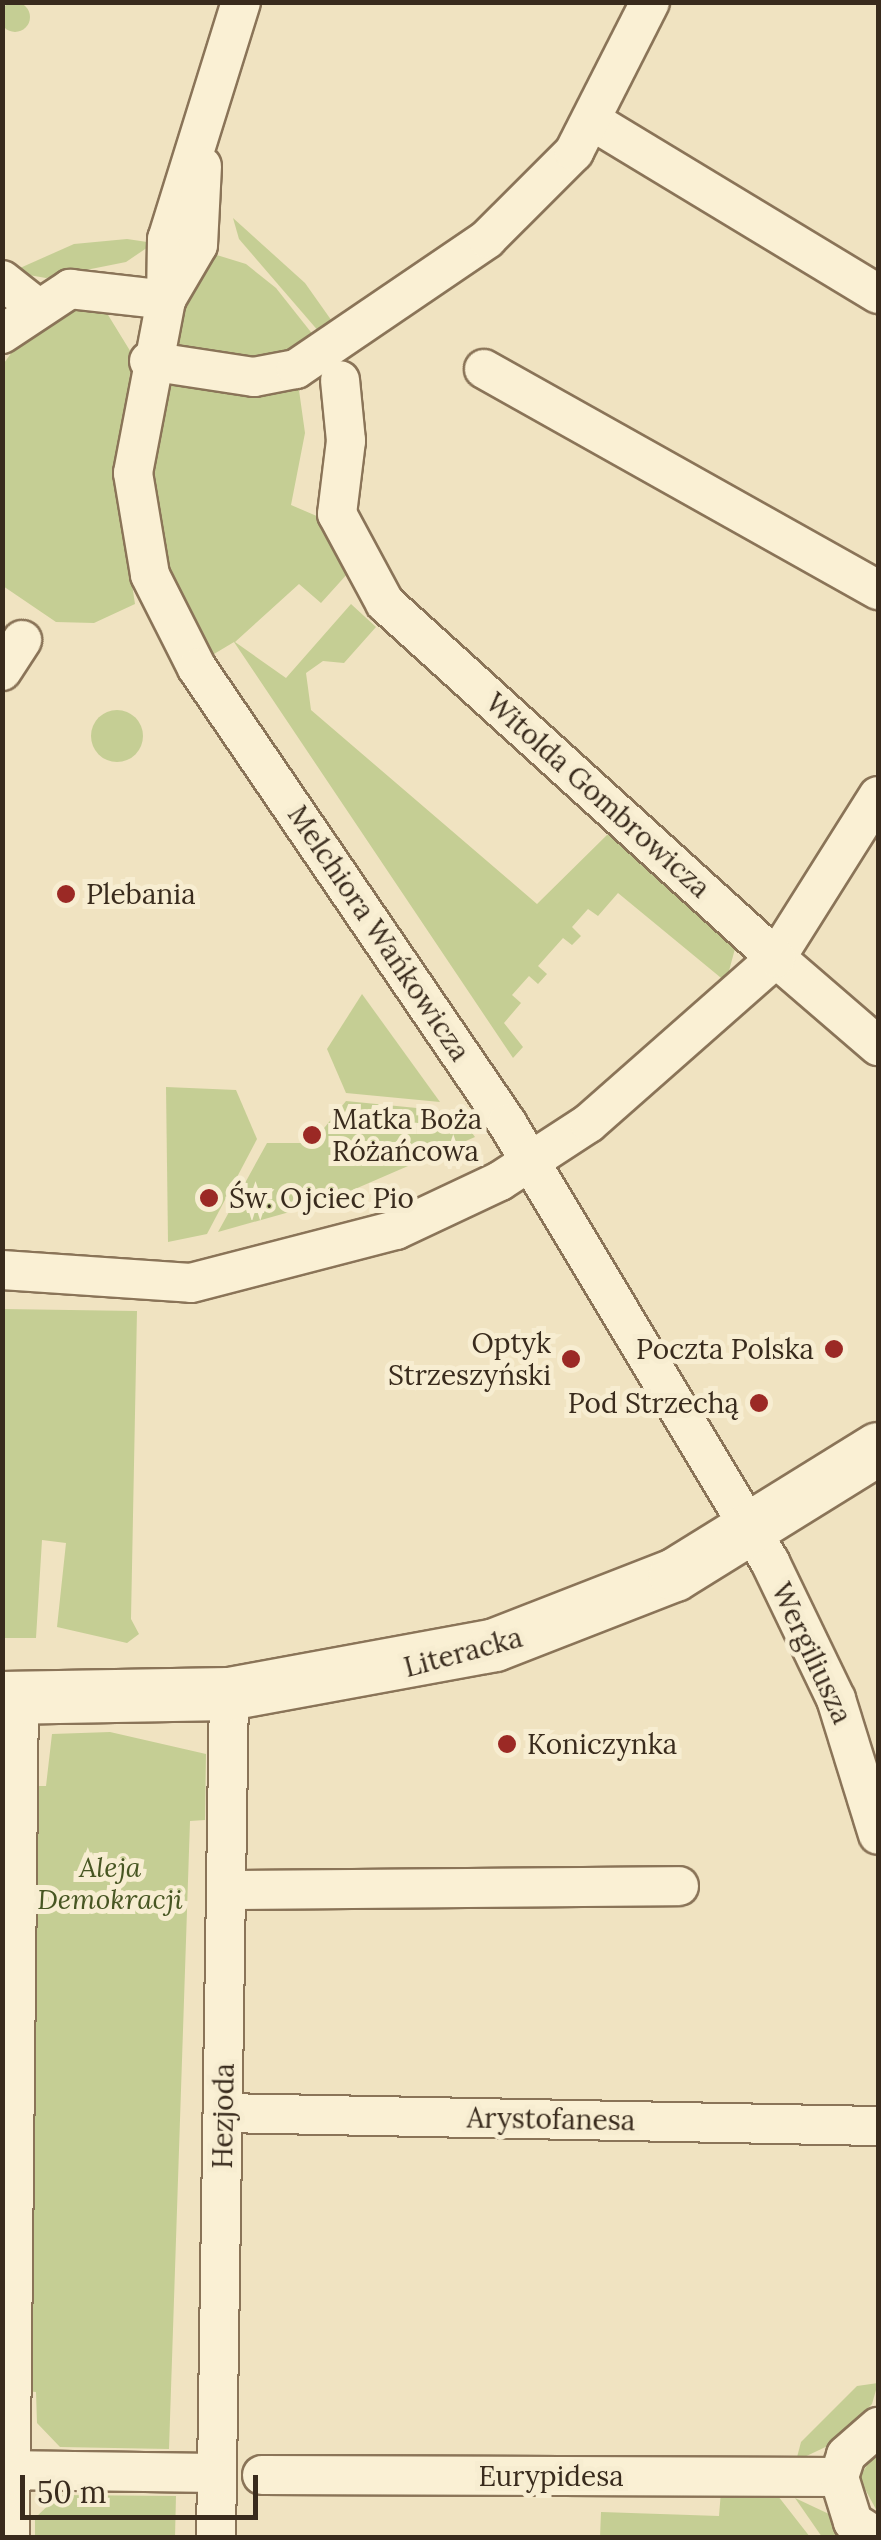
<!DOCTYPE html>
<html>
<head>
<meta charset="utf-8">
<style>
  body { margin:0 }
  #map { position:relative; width:881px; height:2540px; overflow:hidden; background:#f0e3c1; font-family:Lora,serif }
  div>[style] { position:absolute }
  .green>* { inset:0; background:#c5ce94 }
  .round { border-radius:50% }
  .roads { filter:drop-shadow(2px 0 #8a7458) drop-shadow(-2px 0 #8a7458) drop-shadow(0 2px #8a7458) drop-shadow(0 -2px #8a7458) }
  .street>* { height:38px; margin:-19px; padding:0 19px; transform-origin:19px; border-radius:19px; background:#faf0d4 }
  .secondary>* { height:52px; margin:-26px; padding:0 26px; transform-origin:26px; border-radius:26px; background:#faf0d4 }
  .dots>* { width:28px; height:28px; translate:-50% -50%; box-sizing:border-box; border:5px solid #f7edd1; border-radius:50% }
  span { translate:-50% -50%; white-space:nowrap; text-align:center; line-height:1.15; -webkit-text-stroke:10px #f7edd1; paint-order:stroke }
  .street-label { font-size:28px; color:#392b1d }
  .poi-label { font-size:28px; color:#392b1d }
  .left { translate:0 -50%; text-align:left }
  .right { translate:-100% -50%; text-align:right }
  .park-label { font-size:28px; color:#475622; font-style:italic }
  .frame { position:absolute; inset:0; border:5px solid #392b1d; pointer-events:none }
  .scale { position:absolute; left:20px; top:2475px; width:238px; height:45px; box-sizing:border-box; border:5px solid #392b1d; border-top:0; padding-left:12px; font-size:30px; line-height:35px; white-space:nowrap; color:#392b1d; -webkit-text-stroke:8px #f7edd1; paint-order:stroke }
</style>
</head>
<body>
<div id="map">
  <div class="green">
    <div class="round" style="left:0;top:2px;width:30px;height:30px"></div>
    <div style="clip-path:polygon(233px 218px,305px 283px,334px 324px,320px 333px,239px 239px)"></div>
    <div style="clip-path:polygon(127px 239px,154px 243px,126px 262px,46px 278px,11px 272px,74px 244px)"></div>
    <div style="clip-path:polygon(207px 252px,246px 264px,276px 288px,314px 336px,311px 349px,234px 365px,171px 345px)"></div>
    <div style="clip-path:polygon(73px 305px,105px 310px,132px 354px,118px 490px,135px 604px,94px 623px,56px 622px,3px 586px,2px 366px,19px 342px)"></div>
    <div style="clip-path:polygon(298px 383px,305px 433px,291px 505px,326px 520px,349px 572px,321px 603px,299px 584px,235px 642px,286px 678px,351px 604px,376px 627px,344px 663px,323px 661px,306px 673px,311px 710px,537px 904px,609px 833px,736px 945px,726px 982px,618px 893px,598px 916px,588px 909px,572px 927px,581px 936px,572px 945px,563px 938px,538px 966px,547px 974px,538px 984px,529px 976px,512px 995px,521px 1003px,504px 1023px,523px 1047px,513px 1058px,234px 642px,209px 657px,172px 587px,148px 479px,161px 386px)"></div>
    <div class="round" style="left:91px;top:710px;width:52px;height:52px"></div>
    <div style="clip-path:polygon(362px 994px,440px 1102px,346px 1093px,327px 1049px)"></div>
    <div style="clip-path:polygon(166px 1087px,236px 1090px,257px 1139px,207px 1234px,168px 1242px)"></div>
    <div style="clip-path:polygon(346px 1101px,457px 1112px,475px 1137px,325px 1202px,218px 1232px,267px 1143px,312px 1143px)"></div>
    <div style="clip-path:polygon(3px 1309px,137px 1311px,131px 1619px,139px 1634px,127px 1643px,57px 1627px,66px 1543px,42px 1540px,36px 1638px,3px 1638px)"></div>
    <div style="clip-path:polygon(110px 1732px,206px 1754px,205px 1820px,190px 1821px,169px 2449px,60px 2447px,37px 2423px,36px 2392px,25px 2391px,32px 1786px,46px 1786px,52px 1734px)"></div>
    <div style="clip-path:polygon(878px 2383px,872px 2404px,836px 2442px,796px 2461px,801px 2442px,857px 2386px)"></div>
    <div style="clip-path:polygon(878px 2448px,878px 2513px,859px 2478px)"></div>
    <div style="clip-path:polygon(721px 2491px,778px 2496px,810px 2537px,600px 2538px,601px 2512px,719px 2516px)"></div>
    <div style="clip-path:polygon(59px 2495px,176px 2496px,175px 2537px,35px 2537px,35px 2518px)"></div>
    <div style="clip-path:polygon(795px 2498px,829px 2514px,853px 2537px,822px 2537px)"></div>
  </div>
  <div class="roads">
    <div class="street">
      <div style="left:241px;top:2px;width:248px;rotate:107.3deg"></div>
      <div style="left:167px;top:239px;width:61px;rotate:90.9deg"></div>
      <div style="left:166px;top:300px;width:176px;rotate:100.8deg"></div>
      <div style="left:133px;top:473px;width:103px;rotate:80.5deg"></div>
      <div style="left:150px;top:575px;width:104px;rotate:63.2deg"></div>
      <div style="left:197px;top:668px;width:551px;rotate:55.73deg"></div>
      <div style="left:507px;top:1123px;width:512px;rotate:59.07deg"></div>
      <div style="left:770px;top:1562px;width:152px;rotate:64.3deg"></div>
      <div style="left:836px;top:1699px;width:142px;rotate:72.8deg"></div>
      <div style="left:594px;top:122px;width:332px;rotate:31.2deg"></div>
      <div style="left:2px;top:280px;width:42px;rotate:38.2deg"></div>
      <div style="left:167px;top:298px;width:61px;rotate:-59.7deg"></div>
      <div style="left:198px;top:245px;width:79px;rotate:-87.1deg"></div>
      <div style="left:2px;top:334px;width:82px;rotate:-33.5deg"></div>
      <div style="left:70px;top:289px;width:97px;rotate:6.5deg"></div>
      <div style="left:149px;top:361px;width:106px;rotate:8.7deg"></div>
      <div style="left:254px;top:377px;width:43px;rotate:-10.8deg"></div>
      <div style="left:296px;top:369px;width:231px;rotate:-34.2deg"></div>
      <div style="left:487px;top:239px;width:123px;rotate:-45deg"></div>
      <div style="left:574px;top:152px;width:168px;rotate:-63.1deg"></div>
      <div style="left:484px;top:369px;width:452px;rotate:29.3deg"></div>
      <div style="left:2px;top:671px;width:37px;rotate:-57deg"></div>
      <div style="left:878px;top:796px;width:191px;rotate:122.2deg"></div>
      <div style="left:776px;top:958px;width:135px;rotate:40.8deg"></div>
      <div style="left:2px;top:1270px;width:189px;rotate:3.9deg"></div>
      <div style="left:191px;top:1283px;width:212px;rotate:-14.5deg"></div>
      <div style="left:396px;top:1230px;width:115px;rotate:-25.2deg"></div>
      <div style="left:500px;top:1181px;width:106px;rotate:-33.1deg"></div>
      <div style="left:589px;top:1123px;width:249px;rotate:-41.4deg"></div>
      <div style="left:776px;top:958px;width:528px;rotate:-137.76deg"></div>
      <div style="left:385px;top:603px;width:101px;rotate:-118.3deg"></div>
      <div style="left:337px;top:514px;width:74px;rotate:-83deg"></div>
      <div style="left:346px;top:441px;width:61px;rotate:-95.6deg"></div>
      <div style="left:227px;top:1890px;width:452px;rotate:-0.5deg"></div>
      <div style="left:223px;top:2113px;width:655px;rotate:1.14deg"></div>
      <div style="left:2px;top:2470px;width:214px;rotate:0.8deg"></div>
      <div style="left:262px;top:2475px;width:577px;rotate:0.2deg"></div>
      <div style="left:10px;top:2538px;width:840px;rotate:-89.39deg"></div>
      <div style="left:216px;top:2538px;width:844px;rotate:-89.12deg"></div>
      <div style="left:878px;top:2538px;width:30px;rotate:-147deg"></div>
      <div style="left:853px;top:2522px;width:47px;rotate:-107.3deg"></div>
      <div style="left:839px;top:2477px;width:23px;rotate:-72deg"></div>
      <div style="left:846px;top:2455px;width:43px;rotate:-41.2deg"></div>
    </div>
    <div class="secondary">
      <div style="left:2px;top:1698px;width:227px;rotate:-1deg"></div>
      <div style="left:229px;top:1694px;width:270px;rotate:-10.4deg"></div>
      <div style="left:495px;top:1645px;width:193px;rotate:-21.3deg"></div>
      <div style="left:675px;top:1575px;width:239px;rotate:-31.8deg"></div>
    </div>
  </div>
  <div class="dots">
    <div style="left:66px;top:894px;background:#9b2925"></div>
    <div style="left:312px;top:1135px;background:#9b2925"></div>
    <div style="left:209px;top:1198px;background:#9b2925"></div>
    <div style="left:834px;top:1349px;background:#9b2925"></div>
    <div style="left:571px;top:1359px;background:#9b2925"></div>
    <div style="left:759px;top:1403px;background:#9b2925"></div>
    <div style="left:507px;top:1744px;background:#9b2925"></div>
  </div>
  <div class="street-label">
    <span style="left:598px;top:795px;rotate:42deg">Witolda Gombrowicza</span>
    <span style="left:379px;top:933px;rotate:56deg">Melchiora Wańkowicza</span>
    <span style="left:463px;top:1652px;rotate:-15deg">Literacka</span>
    <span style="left:812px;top:1653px;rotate:65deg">Wergiliusza</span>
    <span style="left:223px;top:2116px;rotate:-89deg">Hezjoda</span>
    <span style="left:551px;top:2119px;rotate:1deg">Arystofanesa</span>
    <span style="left:551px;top:2476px">Eurypidesa</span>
  </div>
  <div class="poi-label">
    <span class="left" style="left:86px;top:894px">Plebania</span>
    <span class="left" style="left:332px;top:1135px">Matka Boża<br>Różańcowa</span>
    <span class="left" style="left:229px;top:1198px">Św. Ojciec Pio</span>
    <span class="right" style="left:551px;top:1359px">Optyk<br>Strzeszyński</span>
    <span class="right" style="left:814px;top:1349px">Poczta Polska</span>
    <span class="right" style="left:739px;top:1403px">Pod Strzechą</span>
    <span class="left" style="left:527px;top:1744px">Koniczynka</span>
  </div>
  <div class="park-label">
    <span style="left:110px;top:1883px">Aleja<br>Demokracji</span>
  </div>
  <div class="frame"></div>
  <div class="scale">50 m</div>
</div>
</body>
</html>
